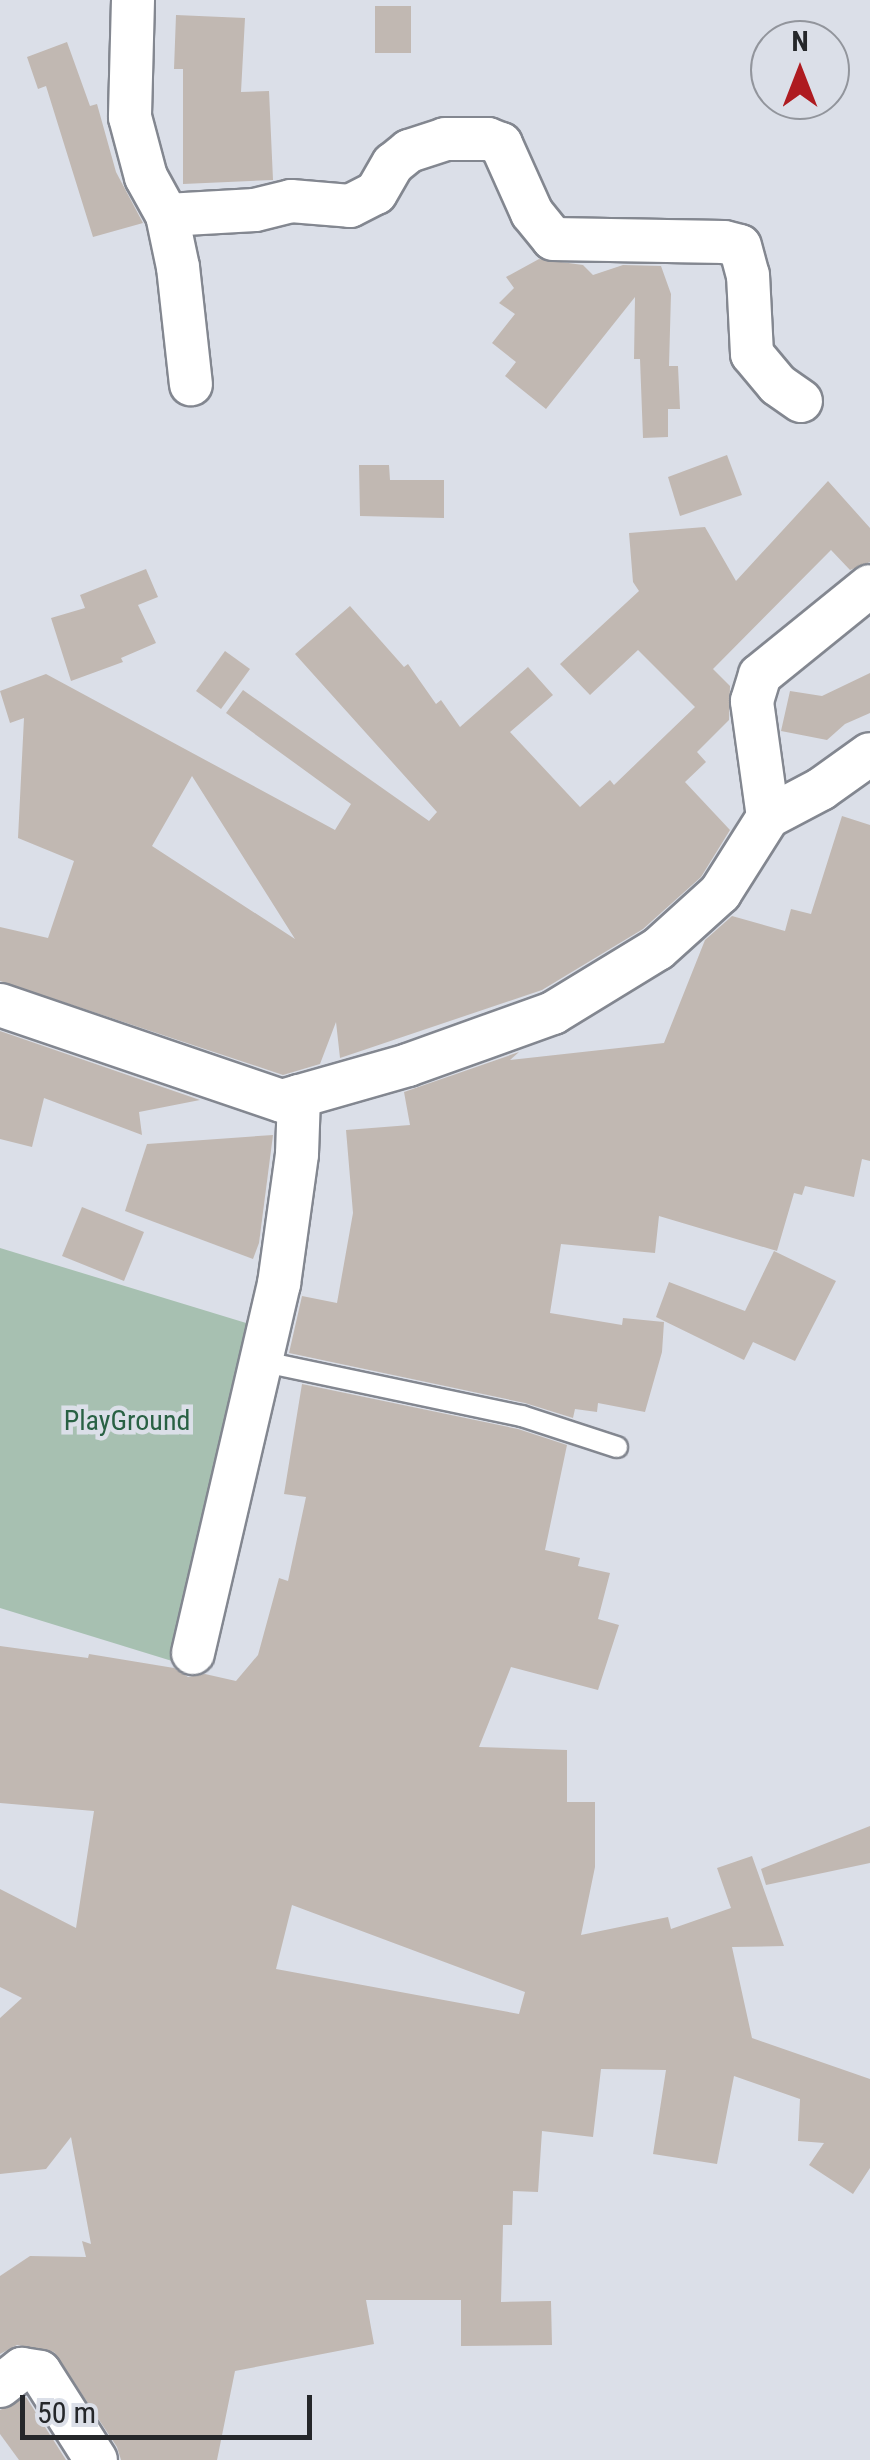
<!DOCTYPE html>
<html>
<head>
<meta charset="utf-8">
<style>
  body { margin:0 }
  #map { position:relative; width:870px; height:2460px; overflow:hidden; background:#dbdfe8; font-family:"Roboto Condensed",sans-serif }
  div>[style] { position:absolute }
  .green>* { inset:0; background:#a7c0b1 }
  .building>* { inset:0; background:#c1b8b2 }
  .roads { filter:drop-shadow(2px 0 #838790) drop-shadow(-2px 0 #838790) drop-shadow(0 2px #838790) drop-shadow(0 -2px #838790) }
  .service>* { height:20px; margin:-10px; padding:0 10px; transform-origin:10px; border-radius:10px; background:#fff }
  .minor>* { height:42px; margin:-21px; padding:0 21px; transform-origin:21px; border-radius:21px; background:#fff }
  span { translate:-50% -50%; white-space:nowrap; text-align:center; line-height:1.15; -webkit-text-stroke:9px #dbdfe8; paint-order:stroke }
  .park-label { font-size:28px; color:#296144 }
  .north { position:absolute; left:750px; top:20px; width:100px; height:100px; box-sizing:border-box; background:#dbdfe8; border:2px solid #92959c; border-radius:50%; rotate:0deg; font-size:28px; font-weight:700; line-height:40px; text-align:center; color:#25272a }
  .north::after { content:''; display:block; margin:auto; width:35px; height:45px; background:#ae1b20; clip-path:polygon(50% 0,100% 100%,50% 72%,0 100%) }
  .scale { position:absolute; left:20px; top:2395px; width:292px; height:45px; box-sizing:border-box; border:5px solid #25272a; border-top:0; padding-left:12px; font-size:30px; line-height:35px; white-space:nowrap; color:#25272a; -webkit-text-stroke:8px #dbdfe8; paint-order:stroke }
</style>
</head>
<body>
<div id="map">
  <div class="green">
    <div style="clip-path:polygon(0 1248px,276px 1332px,198px 1669px,0 1608px)"></div>
  </div>
  <div class="building">
    <div style="clip-path:polygon(375px 6px,411px 6px,411px 53px,375px 53px)"></div>
    <div style="clip-path:polygon(176px 15px,245px 18px,241px 92px,269px 91px,273px 180px,183px 184px,183px 69px,174px 69px)"></div>
    <div style="clip-path:polygon(67px 42px,90px 106px,97px 104px,116px 172px,143px 223px,93px 237px,46px 86px,38px 89px,27px 57px)"></div>
    <div style="clip-path:polygon(539px 259px,583px 265px,593px 275px,623px 265px,661px 266px,671px 294px,669px 366px,678px 366px,680px 409px,668px 409px,668px 437px,643px 438px,640px 359px,634px 359px,635px 297px,546px 409px,505px 376px,516px 362px,492px 343px,515px 314px,499px 303px,514px 288px,506px 277px)"></div>
    <div style="clip-path:polygon(727px 455px,742px 495px,680px 516px,668px 477px)"></div>
    <div style="clip-path:polygon(359px 465px,389px 465px,390px 480px,444px 480px,444px 518px,360px 516px)"></div>
    <div style="clip-path:polygon(evenodd,828px 481px,870px 528px,870px 562px,850px 570px,831px 550px,713px 669px,730px 686px,729px 720px,697px 752px,706px 762px,685px 782px,730px 830px,701px 877px,643px 929px,542px 990px,340px 1058px,336px 1022px,320px 1064px,283px 1075px,0 981px,0 927px,48px 938px,74px 861px,18px 838px,24px 718px,10px 723px,0 691px,46px 674px,335px 830px,351px 804px,226px 713px,243px 690px,429px 821px,437px 812px,295px 654px,350px 606px,404px 667px,408px 664px,436px 704px,441px 700px,460px 727px,528px 667px,553px 695px,510px 732px,580px 807px,610px 780px,614px 785px,695px 707px,638px 650px,590px 695px,560px 664px,639px 591px,633px 582px,629px 533px,705px 527px,736px 581px,828px 481px,192px 776px,295px 939px,152px 846px,192px 776px)"></div>
    <div style="clip-path:polygon(146px 569px,158px 597px,138px 605px,156px 643px,121px 658px,123px 662px,71px 681px,51px 618px,85px 608px,80px 595px)"></div>
    <div style="clip-path:polygon(225px 651px,250px 669px,221px 709px,196px 691px)"></div>
    <div style="clip-path:polygon(870px 673px,870px 713px,845px 724px,827px 740px,781px 731px,790px 691px,822px 696px)"></div>
    <div style="clip-path:polygon(842px 816px,870px 825px,870px 1161px,862px 1159px,854px 1197px,805px 1186px,802px 1195px,794px 1193px,777px 1251px,659px 1216px,655px 1253px,561px 1244px,550px 1313px,622px 1325px,623px 1318px,664px 1322px,662px 1352px,645px 1412px,598px 1403px,597px 1412px,575px 1409px,573px 1418px,525px 1403px,289px 1353px,302px 1296px,337px 1303px,353px 1213px,346px 1130px,410px 1125px,404px 1092px,519px 1052px,510px 1060px,664px 1043px,705px 940px,732px 916px,785px 931px,791px 909px,811px 914px)"></div>
    <div style="clip-path:polygon(0 1031px,200px 1100px,139px 1112px,142px 1135px,44px 1098px,32px 1147px,0 1139px)"></div>
    <div style="clip-path:polygon(273px 1135px,259px 1243px,253px 1259px,125px 1211px,147px 1144px)"></div>
    <div style="clip-path:polygon(82px 1207px,144px 1232px,124px 1281px,62px 1256px)"></div>
    <div style="clip-path:polygon(774px 1251px,836px 1281px,795px 1361px,753px 1342px,744px 1360px,656px 1317px,669px 1282px,745px 1311px)"></div>
    <div style="clip-path:polygon(evenodd,302px 1384px,518px 1429px,567px 1445px,545px 1550px,580px 1558px,578px 1566px,610px 1573px,598px 1619px,619px 1625px,598px 1690px,511px 1667px,479px 1747px,567px 1750px,567px 1802px,595px 1802px,595px 1867px,581px 1935px,668px 1917px,671px 1929px,731px 1908px,717px 1868px,752px 1856px,784px 1946px,732px 1947px,752px 2038px,870px 2079px,870px 2168px,853px 2194px,809px 2165px,824px 2143px,798px 2141px,800px 2099px,734px 2076px,717px 2164px,653px 2154px,666px 2070px,601px 2069px,593px 2137px,542px 2131px,538px 2192px,513px 2191px,512px 2225px,503px 2225px,501px 2302px,551px 2301px,552px 2345px,461px 2346px,461px 2300px,366px 2300px,374px 2344px,235px 2371px,217px 2460px,121px 2460px,117px 2447px,54px 2352px,17px 2345px,0 2354px,0 2276px,30px 2256px,86px 2257px,82px 2241px,91px 2244px,71px 2137px,46px 2169px,0 2174px,0 2018px,22px 1998px,0 1987px,0 1889px,76px 1928px,94px 1811px,0 1803px,0 1646px,88px 1658px,89px 1654px,174px 1668px,188px 1677px,205px 1674px,236px 1681px,258px 1655px,279px 1578px,288px 1581px,306px 1497px,284px 1494px,302px 1384px,292px 1905px,525px 1992px,519px 2014px,276px 1969px,292px 1905px)"></div>
    <div style="clip-path:polygon(870px 1826px,870px 1863px,766px 1885px,761px 1869px)"></div>
    <div style="clip-path:polygon(26px 2397px,66px 2460px,19px 2460px,0 2434px,0 2410px)"></div>
  </div>
  <div class="roads">
    <div class="service">
      <div style="left:260px;top:1361px;width:268px;rotate:11.9deg"></div>
      <div style="left:522px;top:1416px;width:100px;rotate:18.1deg"></div>
    </div>
    <div class="minor">
      <div style="left:133px;top:0;width:117px;rotate:91.5deg"></div>
      <div style="left:130px;top:117px;width:62px;rotate:75.1deg"></div>
      <div style="left:146px;top:177px;width:43px;rotate:61.1deg"></div>
      <div style="left:167px;top:215px;width:53px;rotate:78.1deg"></div>
      <div style="left:178px;top:267px;width:118px;rotate:83.7deg"></div>
      <div style="left:167px;top:215px;width:88px;rotate:-3.3deg"></div>
      <div style="left:255px;top:210px;width:37px;rotate:-14deg"></div>
      <div style="left:291px;top:201px;width:59px;rotate:4.8deg"></div>
      <div style="left:350px;top:206px;width:29px;rotate:-27deg"></div>
      <div style="left:376px;top:193px;width:34px;rotate:-60deg"></div>
      <div style="left:393px;top:164px;width:21px;rotate:-39deg"></div>
      <div style="left:409px;top:151px;width:38px;rotate:-18deg"></div>
      <div style="left:445px;top:139px;width:43px"></div>
      <div style="left:488px;top:139px;width:14px;rotate:21deg"></div>
      <div style="left:501px;top:144px;width:76px;rotate:65.8deg"></div>
      <div style="left:532px;top:213px;width:33px;rotate:51deg"></div>
      <div style="left:553px;top:239px;width:171px;rotate:1deg"></div>
      <div style="left:724px;top:242px;width:16px;rotate:14deg"></div>
      <div style="left:740px;top:246px;width:30px;rotate:75deg"></div>
      <div style="left:748px;top:275px;width:79px;rotate:87.1deg"></div>
      <div style="left:752px;top:354px;width:40px;rotate:50deg"></div>
      <div style="left:778px;top:385px;width:28px;rotate:35deg"></div>
      <div style="left:768px;top:817px;width:60px;rotate:-27.8deg"></div>
      <div style="left:821px;top:789px;width:60px;rotate:-35.5deg"></div>
      <div style="left:0;top:1005px;width:298px;rotate:18.8deg"></div>
      <div style="left:282px;top:1101px;width:131px;rotate:-15.9deg"></div>
      <div style="left:408px;top:1065px;width:154px;rotate:-19.7deg"></div>
      <div style="left:553px;top:1013px;width:123px;rotate:-31.4deg"></div>
      <div style="left:658px;top:949px;width:84px;rotate:-42.1deg"></div>
      <div style="left:720px;top:893px;width:90px;rotate:-57.7deg"></div>
      <div style="left:768px;top:817px;width:117px;rotate:-97.9deg"></div>
      <div style="left:752px;top:701px;width:27px;rotate:-73deg"></div>
      <div style="left:760px;top:675px;width:141px;rotate:-39deg"></div>
      <div style="left:193px;top:1653px;width:379px;rotate:-76.9deg"></div>
      <div style="left:279px;top:1284px;width:131px;rotate:-82.1deg"></div>
      <div style="left:297px;top:1154px;width:58px;rotate:-88deg"></div>
      <div style="left:0;top:2386px;width:28px;rotate:-38deg"></div>
      <div style="left:22px;top:2369px;width:18px;rotate:9deg"></div>
      <div style="left:40px;top:2372px;width:104px;rotate:57.5deg"></div>
    </div>
  </div>
  <div class="park-label">
    <span style="left:127px;top:1421px">PlayGround</span>
  </div>
  <div class="north">N</div>
  <div class="scale">50 m</div>
</div>
</body>
</html>
